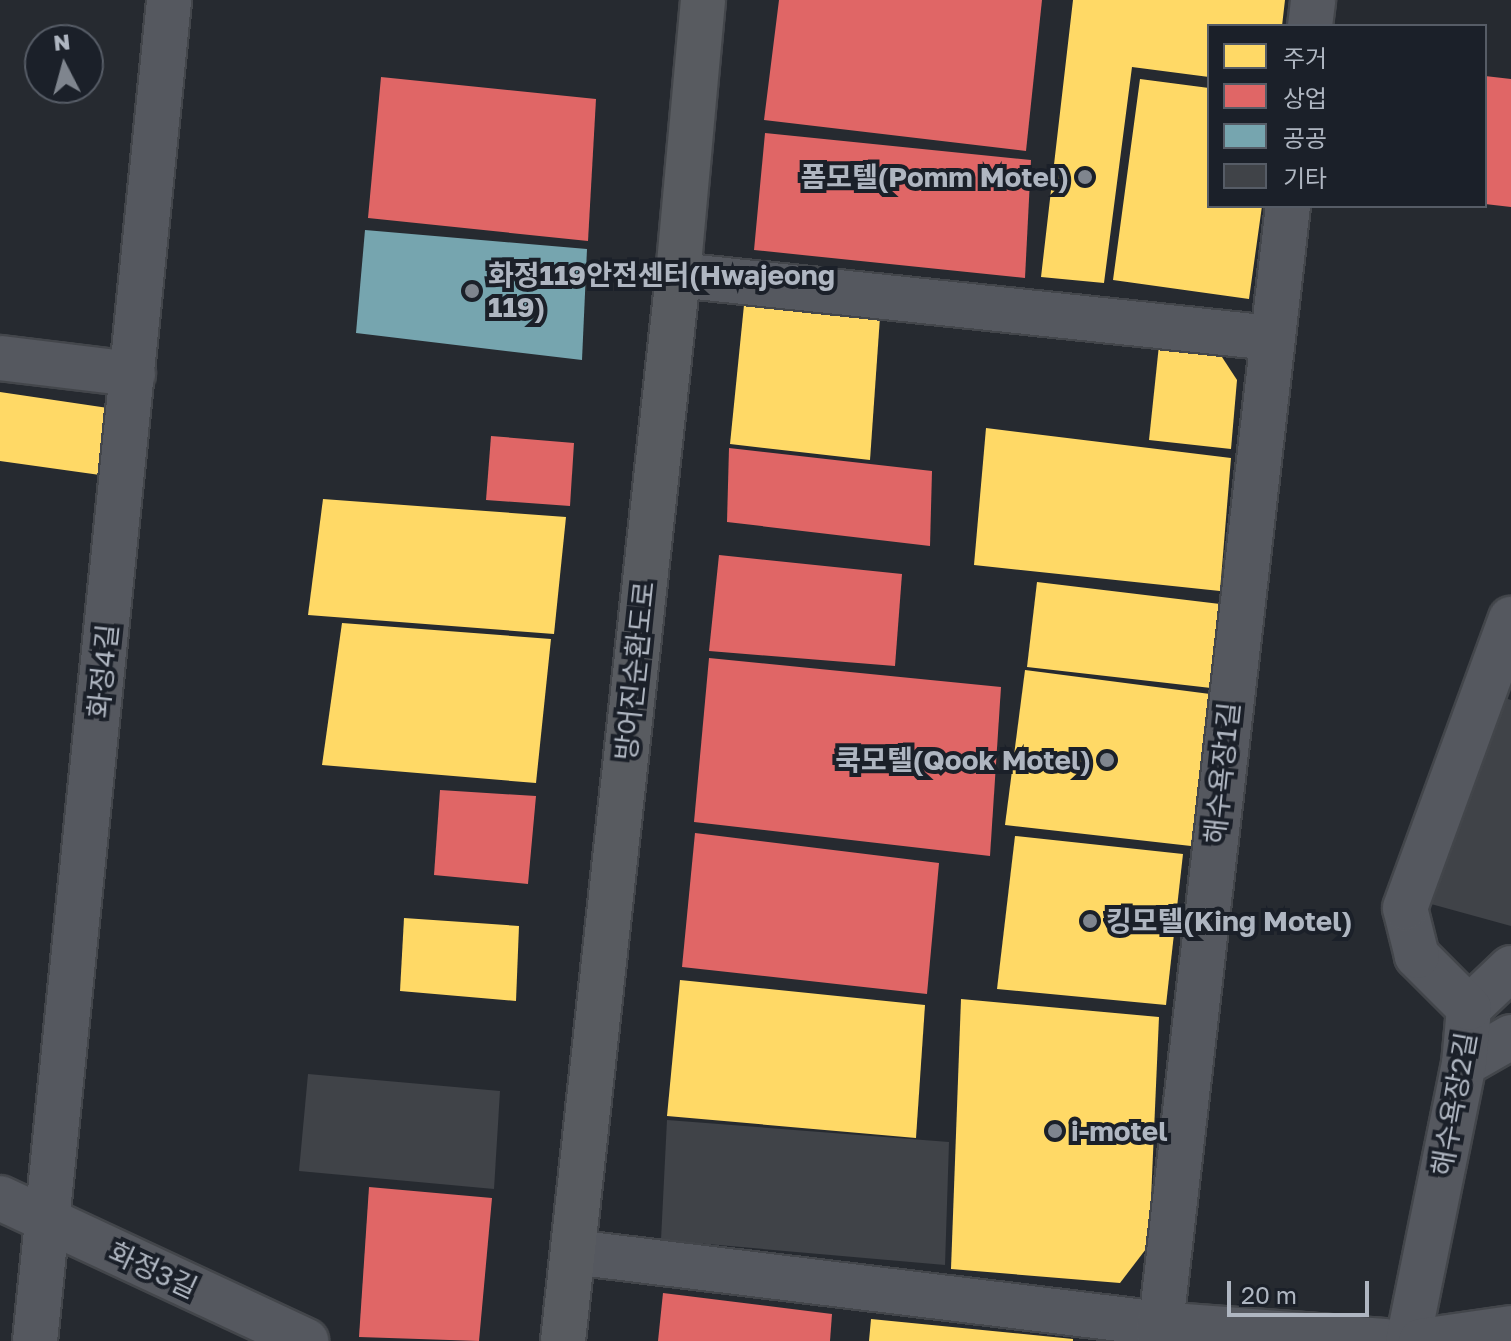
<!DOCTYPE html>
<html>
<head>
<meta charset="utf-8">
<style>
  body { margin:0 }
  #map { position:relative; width:1511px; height:1341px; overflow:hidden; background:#262a30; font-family:"Golos Text","Noto Sans KR",sans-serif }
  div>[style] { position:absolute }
  .homes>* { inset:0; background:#ffd966 }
  .shops>* { inset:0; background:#e06666 }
  .public>* { inset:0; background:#76a5af }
  .building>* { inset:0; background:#404348 }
  .roads { filter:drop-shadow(2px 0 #43464b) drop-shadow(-2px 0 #43464b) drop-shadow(0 2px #43464b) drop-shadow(0 -2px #43464b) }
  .minor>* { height:44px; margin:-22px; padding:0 22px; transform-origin:22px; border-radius:22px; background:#55585f }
  .major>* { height:44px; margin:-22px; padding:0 22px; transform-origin:22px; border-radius:22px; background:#585b60 }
  .dots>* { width:22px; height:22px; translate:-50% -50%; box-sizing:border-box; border:4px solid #1b2029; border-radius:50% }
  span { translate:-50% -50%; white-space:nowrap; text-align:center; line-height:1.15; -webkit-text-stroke:8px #1b2029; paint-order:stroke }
  .poi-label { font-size:28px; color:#afb6c1; font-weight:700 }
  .right { translate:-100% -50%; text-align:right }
  .left { translate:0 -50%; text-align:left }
  .street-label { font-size:28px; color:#afb6c1 }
  .legend { position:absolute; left:1207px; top:24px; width:280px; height:184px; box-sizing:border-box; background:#1b2029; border:2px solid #565c66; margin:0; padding:10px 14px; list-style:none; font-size:24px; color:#afb6c1 }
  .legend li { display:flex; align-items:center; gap:16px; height:40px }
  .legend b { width:40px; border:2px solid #565c66 }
  .north { position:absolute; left:24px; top:24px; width:80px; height:80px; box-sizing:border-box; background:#1b2029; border:2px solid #565c66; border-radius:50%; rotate:354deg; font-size:22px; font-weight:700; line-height:32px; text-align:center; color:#afb6c1 }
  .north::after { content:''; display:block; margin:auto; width:28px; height:36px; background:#7f858e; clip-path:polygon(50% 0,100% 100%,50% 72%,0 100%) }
  .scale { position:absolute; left:1227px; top:1281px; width:142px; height:36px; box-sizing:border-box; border:4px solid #afb6c1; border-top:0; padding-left:10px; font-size:24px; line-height:28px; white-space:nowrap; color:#afb6c1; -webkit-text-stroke:6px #1b2029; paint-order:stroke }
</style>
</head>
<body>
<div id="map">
  <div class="homes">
    <div style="clip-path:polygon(1073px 0,1285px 0,1282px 26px,1209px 26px,1209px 77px,1132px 67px,1104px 283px,1041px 277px)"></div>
    <div style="clip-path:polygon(1140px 79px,1209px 88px,1209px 206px,1262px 206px,1249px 299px,1113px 280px)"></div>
    <div style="clip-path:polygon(744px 305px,880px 317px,870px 460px,730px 444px)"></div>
    <div style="clip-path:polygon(1159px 345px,1220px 354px,1237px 380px,1231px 449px,1149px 440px)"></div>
    <div style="clip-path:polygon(0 392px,108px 408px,100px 475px,0 461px)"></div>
    <div style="clip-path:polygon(986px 428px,1231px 458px,1220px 591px,974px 565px)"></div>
    <div style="clip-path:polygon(323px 499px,566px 517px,554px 634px,308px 615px)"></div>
    <div style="clip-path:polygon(1037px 582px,1220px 604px,1211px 688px,1027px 667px)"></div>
    <div style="clip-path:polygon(342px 623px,551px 639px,536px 783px,322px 765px)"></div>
    <div style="clip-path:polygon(1025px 670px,1210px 694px,1191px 846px,1005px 825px)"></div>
    <div style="clip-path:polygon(1015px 836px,1183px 854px,1166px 1005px,997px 989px)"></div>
    <div style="clip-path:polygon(404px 918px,519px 926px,516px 1001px,400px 991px)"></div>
    <div style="clip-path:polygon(680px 980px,925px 1005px,916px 1138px,667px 1116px)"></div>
    <div style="clip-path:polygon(961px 999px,1159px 1017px,1149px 1245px,1120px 1283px,951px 1269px)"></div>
    <div style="clip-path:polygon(871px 1319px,1073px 1339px,1073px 1341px,869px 1341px)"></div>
  </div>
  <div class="shops">
    <div style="clip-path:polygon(779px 0,1042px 0,1026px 151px,764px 120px)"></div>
    <div style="clip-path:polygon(1485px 76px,1511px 79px,1511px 207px,1485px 204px)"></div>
    <div style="clip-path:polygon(381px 77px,596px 99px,588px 241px,368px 218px)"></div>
    <div style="clip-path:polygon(765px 133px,1031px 160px,1025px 278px,754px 250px)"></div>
    <div style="clip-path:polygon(491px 436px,574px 443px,570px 506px,486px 500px)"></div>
    <div style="clip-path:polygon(729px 448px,932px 471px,930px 546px,727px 522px)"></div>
    <div style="clip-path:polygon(719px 555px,902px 574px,895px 666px,709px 651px)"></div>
    <div style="clip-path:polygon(709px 658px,1001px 687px,990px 856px,694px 822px)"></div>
    <div style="clip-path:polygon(440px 790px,536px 796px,528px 884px,434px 875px)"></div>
    <div style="clip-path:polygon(695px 833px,939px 863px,927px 994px,682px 967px)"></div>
    <div style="clip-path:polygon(369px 1187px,492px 1198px,479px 1341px,359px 1337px)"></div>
    <div style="clip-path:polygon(663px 1293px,832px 1314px,830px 1341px,658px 1341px)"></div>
  </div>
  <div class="public">
    <div style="clip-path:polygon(365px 230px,587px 249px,582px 360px,356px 333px)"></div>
  </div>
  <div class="building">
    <div style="clip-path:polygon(1505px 698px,1511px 700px,1511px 926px,1431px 904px)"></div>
    <div style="clip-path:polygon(308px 1074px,500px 1091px,494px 1189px,299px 1171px)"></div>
    <div style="clip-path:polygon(667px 1120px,949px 1142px,945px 1265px,661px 1240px)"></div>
  </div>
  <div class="roads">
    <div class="minor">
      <div style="left:1310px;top:26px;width:26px;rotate:-83deg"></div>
      <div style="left:678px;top:275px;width:596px;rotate:6.06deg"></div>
      <div style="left:0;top:358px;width:134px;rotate:6.9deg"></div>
      <div style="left:1469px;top:1008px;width:58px;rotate:-43.6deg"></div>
      <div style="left:1464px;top:1064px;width:54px;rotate:-29.9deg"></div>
      <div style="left:0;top:1198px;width:338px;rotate:25deg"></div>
      <div style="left:573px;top:1252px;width:591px;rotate:6.99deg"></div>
      <div style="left:1160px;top:1324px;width:226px;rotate:4.3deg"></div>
      <div style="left:35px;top:1341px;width:1348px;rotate:-84.29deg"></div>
      <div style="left:1159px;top:1341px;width:1142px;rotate:-83.52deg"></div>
      <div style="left:1408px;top:1341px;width:283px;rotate:-78.6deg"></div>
      <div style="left:1464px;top:1064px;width:56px;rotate:-84.9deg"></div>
      <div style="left:1469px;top:1008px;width:74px;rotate:-135deg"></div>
      <div style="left:1417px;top:956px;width:49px;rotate:-104deg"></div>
      <div style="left:1405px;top:908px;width:308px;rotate:-69.9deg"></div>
      <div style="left:1421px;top:1341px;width:91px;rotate:-8.2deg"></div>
    </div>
    <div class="major">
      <div style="left:563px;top:1341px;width:1072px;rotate:-83.84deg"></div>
      <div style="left:678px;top:275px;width:276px;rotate:-84.8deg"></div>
    </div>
  </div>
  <div class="dots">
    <div style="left:1085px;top:177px;background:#7f858e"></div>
    <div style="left:472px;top:291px;background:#7f858e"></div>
    <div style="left:1107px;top:760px;background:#7f858e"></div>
    <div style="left:1090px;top:921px;background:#7f858e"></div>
    <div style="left:1055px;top:1131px;background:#7f858e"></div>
  </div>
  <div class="poi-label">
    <span class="right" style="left:1069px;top:177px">폼모텔(Pomm Motel)</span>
    <span class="left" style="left:488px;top:291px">화정119안전센터(Hwajeong<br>119)</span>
    <span class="right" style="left:1091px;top:760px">쿡모텔(Qook Motel)</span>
    <span class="left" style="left:1106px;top:921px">킹모텔(King Motel)</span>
    <span class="left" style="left:1071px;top:1131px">i-motel</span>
  </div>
  <div class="street-label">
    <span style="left:103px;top:671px;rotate:-84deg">화정4길</span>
    <span style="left:635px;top:671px;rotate:-84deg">방어진순환도로</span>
    <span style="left:1222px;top:773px;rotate:-84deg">해수욕장1길</span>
    <span style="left:1454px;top:1104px;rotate:-80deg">해수욕장2길</span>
    <span style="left:153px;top:1270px;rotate:25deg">화정3길</span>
  </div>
  <ul class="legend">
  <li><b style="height:22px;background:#ffd966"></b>주거</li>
  <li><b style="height:22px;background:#e06666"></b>상업</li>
  <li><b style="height:22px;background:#76a5af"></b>공공</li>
  <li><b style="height:22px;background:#404348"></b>기타</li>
  </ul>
  <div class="north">N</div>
  <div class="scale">20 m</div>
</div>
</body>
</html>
